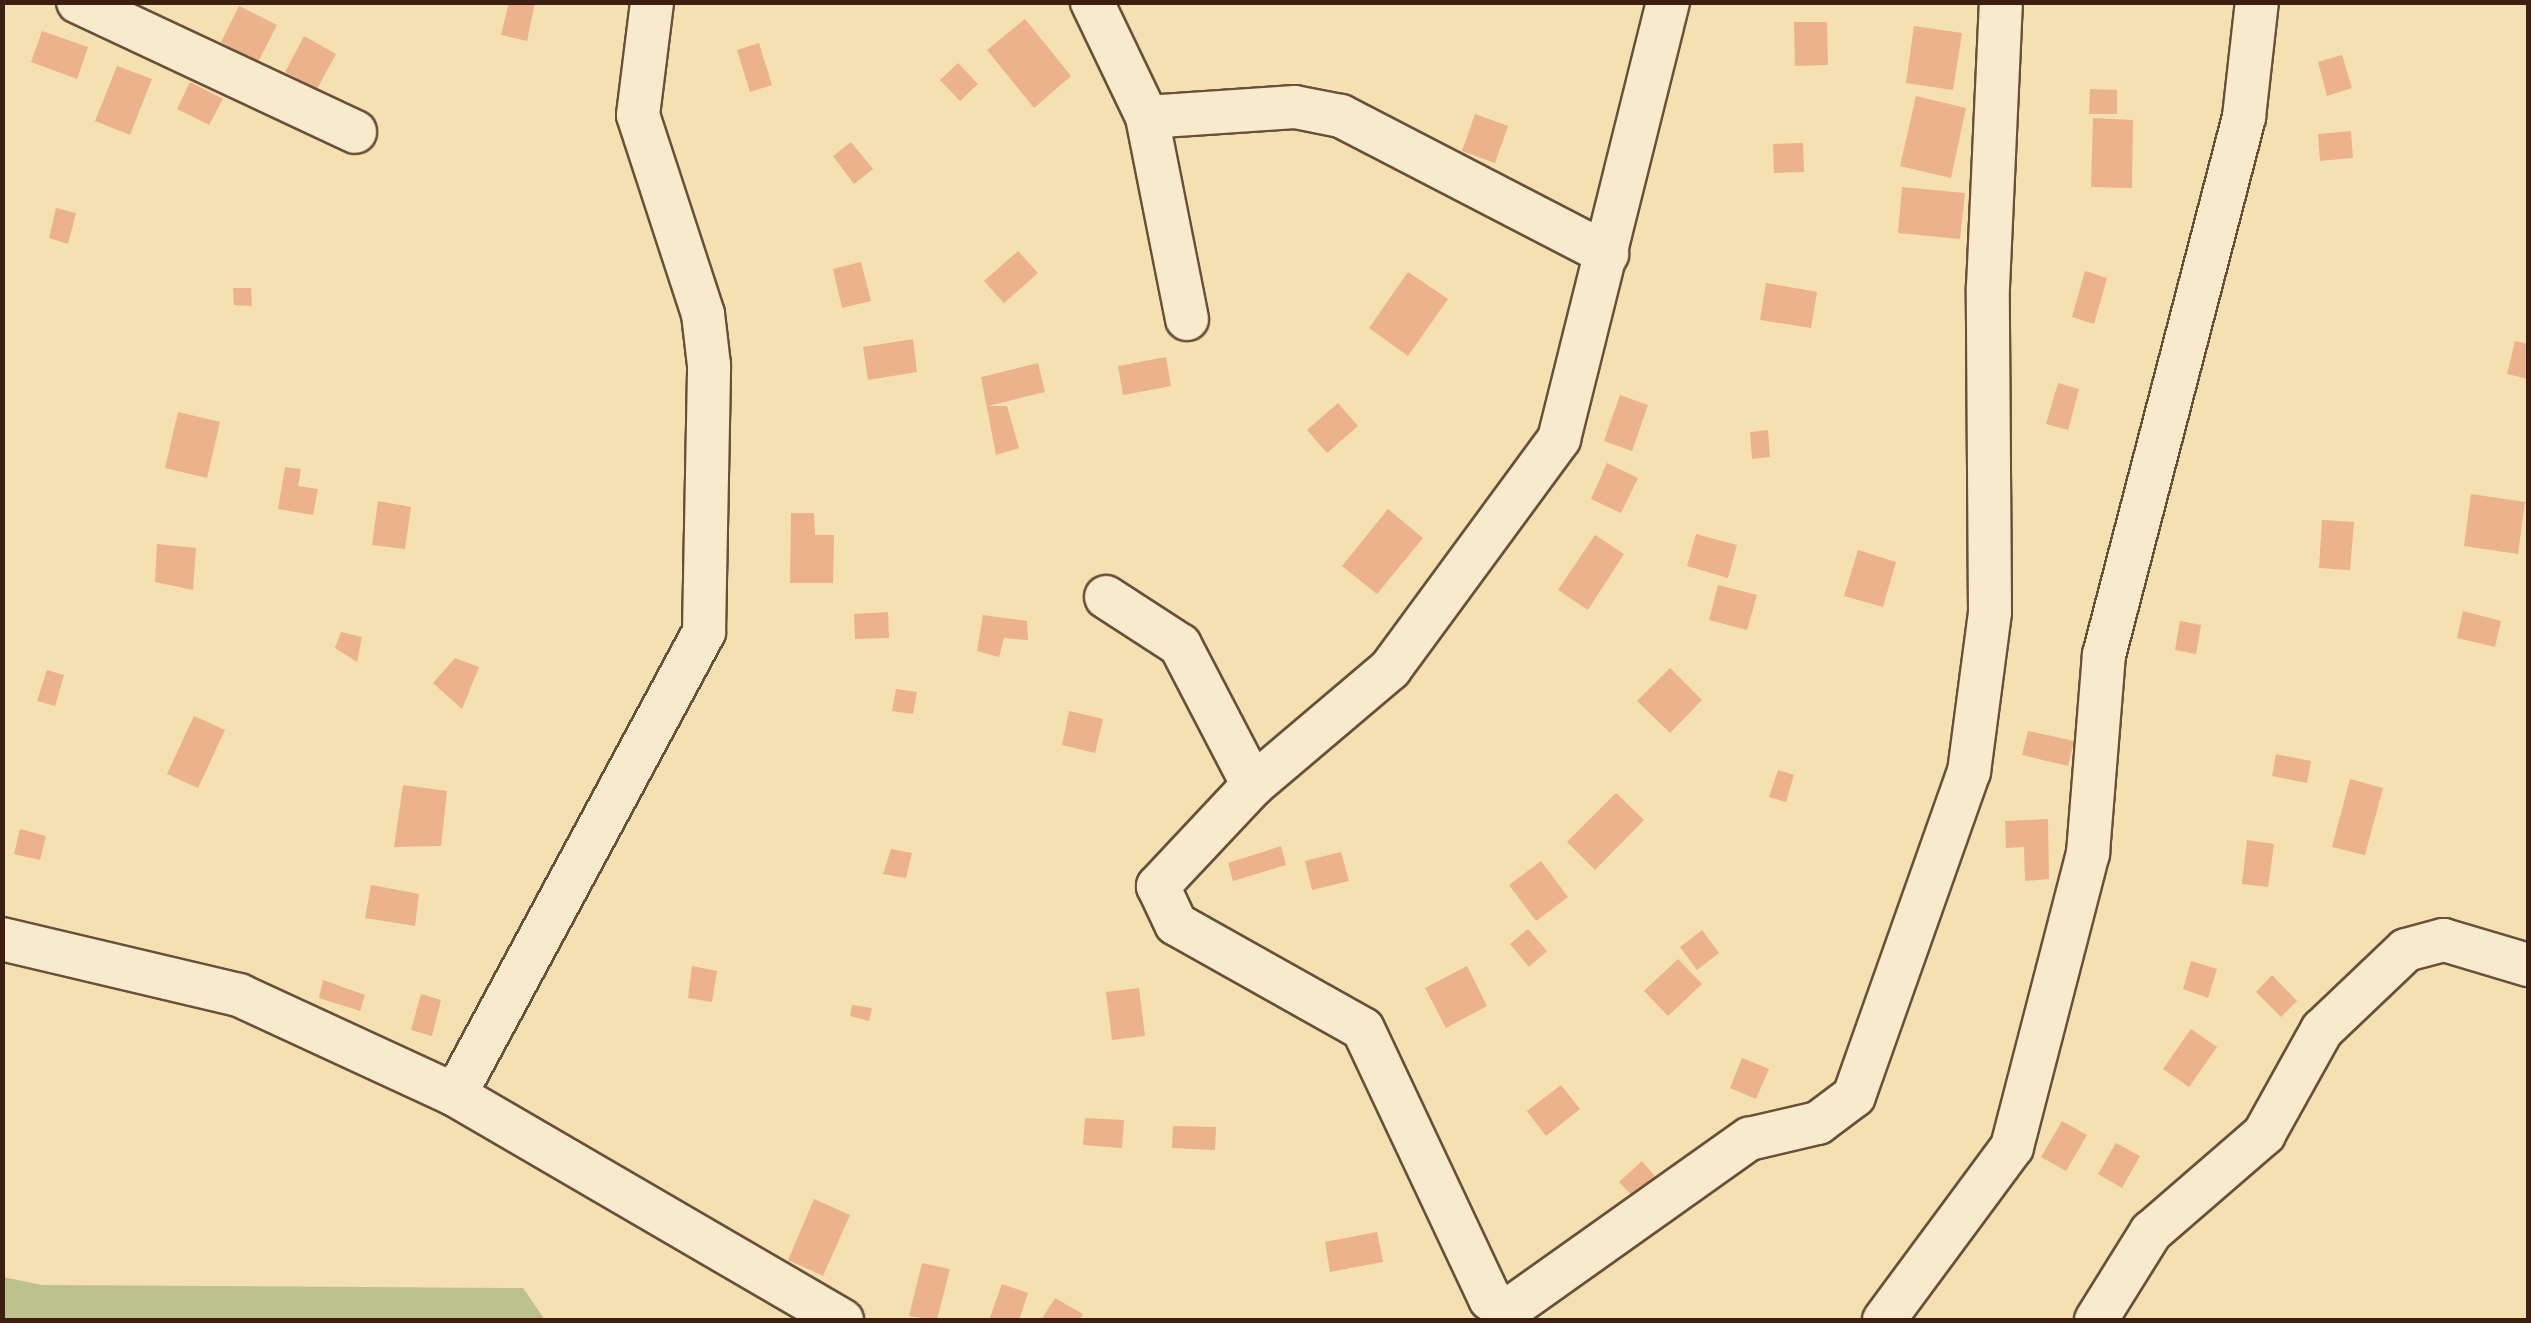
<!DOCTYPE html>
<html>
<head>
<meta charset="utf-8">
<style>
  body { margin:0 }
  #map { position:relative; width:2531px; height:1323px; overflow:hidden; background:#f5e0b2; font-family:"IM FELL Great Primer",serif }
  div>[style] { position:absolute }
  .green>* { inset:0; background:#bdc28c }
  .building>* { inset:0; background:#ecb28c }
  .roads { filter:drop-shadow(2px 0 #6a4f39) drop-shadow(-2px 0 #6a4f39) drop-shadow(0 2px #6a4f39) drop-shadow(0 -2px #6a4f39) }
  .street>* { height:42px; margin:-21px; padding:0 21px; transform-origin:21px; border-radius:21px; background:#f8ebcd }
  span { translate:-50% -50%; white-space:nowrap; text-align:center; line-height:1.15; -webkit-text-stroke:8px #f8ebcd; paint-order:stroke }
  .frame { position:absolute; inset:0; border:5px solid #3c1f11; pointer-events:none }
</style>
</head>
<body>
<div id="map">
  <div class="green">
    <div style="clip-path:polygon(3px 1277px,42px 1285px,523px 1288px,545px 1320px,3px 1320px)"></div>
  </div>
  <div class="building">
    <div style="clip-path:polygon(509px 2px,535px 2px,527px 41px,501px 35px)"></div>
    <div style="clip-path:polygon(239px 6px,277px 25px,258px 62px,221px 42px)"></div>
    <div style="clip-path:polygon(1025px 19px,1071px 76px,1034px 108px,987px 50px)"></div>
    <div style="clip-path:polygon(1794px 22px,1827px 22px,1828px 65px,1795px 66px)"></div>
    <div style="clip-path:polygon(1914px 26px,1962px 33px,1953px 90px,1906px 83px)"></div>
    <div style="clip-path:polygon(42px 31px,88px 47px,77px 79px,31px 62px)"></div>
    <div style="clip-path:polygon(304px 36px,336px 54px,317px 89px,285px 72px)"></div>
    <div style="clip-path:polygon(759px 43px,772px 85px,750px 92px,737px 50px)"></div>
    <div style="clip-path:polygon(2342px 55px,2352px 88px,2327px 96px,2318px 62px)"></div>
    <div style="clip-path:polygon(958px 63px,978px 84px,960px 101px,940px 80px)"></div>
    <div style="clip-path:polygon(117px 66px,152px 79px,130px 135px,95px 121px)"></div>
    <div style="clip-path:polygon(190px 82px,223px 99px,209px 125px,177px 109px)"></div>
    <div style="clip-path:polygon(2090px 89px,2117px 90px,2117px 114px,2089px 114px)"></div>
    <div style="clip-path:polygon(1916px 96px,1966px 108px,1951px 178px,1900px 166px)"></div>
    <div style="clip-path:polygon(1475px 114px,1508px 126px,1495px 163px,1462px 151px)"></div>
    <div style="clip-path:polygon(2093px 118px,2133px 120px,2132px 188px,2091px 187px)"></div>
    <div style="clip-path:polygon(2351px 131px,2353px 158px,2320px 161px,2318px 134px)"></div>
    <div style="clip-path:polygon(851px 142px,873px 169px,854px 184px,833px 156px)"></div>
    <div style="clip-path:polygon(1803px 143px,1804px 172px,1774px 173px,1773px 144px)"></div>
    <div style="clip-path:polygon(1902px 187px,1965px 193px,1960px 239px,1898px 233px)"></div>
    <div style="clip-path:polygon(56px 208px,76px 213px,68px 244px,49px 238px)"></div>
    <div style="clip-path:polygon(1018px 251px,1038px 273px,1004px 303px,984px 281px)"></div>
    <div style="clip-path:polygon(861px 262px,871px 301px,842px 308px,833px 269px)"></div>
    <div style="clip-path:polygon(2085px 271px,2107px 278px,2094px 324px,2072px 317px)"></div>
    <div style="clip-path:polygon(1408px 272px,1448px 299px,1408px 356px,1369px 328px)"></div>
    <div style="clip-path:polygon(1766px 283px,1817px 292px,1811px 328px,1760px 320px)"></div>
    <div style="clip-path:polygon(233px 288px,251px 288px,252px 306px,234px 305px)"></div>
    <div style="clip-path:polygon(913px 339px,917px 372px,868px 380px,863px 347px)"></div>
    <div style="clip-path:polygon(2515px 341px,2528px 344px,2528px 379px,2507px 374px)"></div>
    <div style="clip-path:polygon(1166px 357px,1171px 386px,1123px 395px,1118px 366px)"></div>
    <div style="clip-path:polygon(1038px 363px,1045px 392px,988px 406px,1007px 406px,1019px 448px,996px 455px,981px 377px)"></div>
    <div style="clip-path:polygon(2058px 383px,2079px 389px,2068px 430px,2046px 424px)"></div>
    <div style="clip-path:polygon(1620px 395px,1648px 405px,1632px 451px,1604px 441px)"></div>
    <div style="clip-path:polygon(1338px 403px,1358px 426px,1327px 453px,1307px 430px)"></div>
    <div style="clip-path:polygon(178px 412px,220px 422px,207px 478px,165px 468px)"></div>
    <div style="clip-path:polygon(1768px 430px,1770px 457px,1752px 459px,1750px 432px)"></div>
    <div style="clip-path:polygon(1607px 463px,1638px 478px,1621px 513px,1591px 499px)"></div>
    <div style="clip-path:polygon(285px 467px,301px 469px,298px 486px,318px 489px,313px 515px,278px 509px)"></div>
    <div style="clip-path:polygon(2471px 494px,2525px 502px,2518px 554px,2464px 546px)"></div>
    <div style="clip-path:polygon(378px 501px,411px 507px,405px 549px,372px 545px)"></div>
    <div style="clip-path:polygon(1388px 509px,1423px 538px,1377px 594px,1342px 566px)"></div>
    <div style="clip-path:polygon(791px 513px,814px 513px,815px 535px,834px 535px,833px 583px,790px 583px)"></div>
    <div style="clip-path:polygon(2322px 520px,2354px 522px,2350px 570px,2319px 568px)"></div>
    <div style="clip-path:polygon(1696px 534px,1737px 545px,1728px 578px,1687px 566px)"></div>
    <div style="clip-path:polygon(1595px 535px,1624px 554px,1588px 610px,1558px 590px)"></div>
    <div style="clip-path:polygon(157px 544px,196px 548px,193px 590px,155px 582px)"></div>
    <div style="clip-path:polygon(1858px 550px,1896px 562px,1883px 607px,1844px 596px)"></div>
    <div style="clip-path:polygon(1718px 585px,1757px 595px,1747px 630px,1709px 620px)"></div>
    <div style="clip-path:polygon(2463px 611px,2501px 621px,2495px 647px,2457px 638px)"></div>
    <div style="clip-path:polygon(888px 612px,889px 638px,855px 639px,854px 614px)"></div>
    <div style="clip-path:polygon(983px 615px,1027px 621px,1028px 640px,1004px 638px,999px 657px,977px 651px)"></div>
    <div style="clip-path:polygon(2180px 621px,2201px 625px,2196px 654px,2175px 650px)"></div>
    <div style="clip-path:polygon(341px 632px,362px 637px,357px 662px,335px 648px)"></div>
    <div style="clip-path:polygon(455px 658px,479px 667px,462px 709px,433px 683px)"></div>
    <div style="clip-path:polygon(1670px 668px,1702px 700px,1670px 733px,1637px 701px)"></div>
    <div style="clip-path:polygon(47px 670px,64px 675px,55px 706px,37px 701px)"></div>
    <div style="clip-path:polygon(896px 689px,917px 692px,913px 714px,892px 711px)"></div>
    <div style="clip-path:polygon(1069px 711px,1103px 719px,1095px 753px,1062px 745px)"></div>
    <div style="clip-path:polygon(194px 716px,225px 730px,198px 788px,167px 774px)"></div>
    <div style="clip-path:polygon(2028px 731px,2074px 741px,2068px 766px,2022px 755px)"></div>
    <div style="clip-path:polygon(2276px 754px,2311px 761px,2307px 783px,2272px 776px)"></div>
    <div style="clip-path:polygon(1778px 770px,1794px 775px,1786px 802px,1769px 797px)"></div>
    <div style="clip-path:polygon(2350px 779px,2383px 788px,2365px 855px,2332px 847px)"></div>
    <div style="clip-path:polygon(403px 785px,447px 791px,441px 846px,394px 847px)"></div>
    <div style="clip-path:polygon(1616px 793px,1644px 820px,1595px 870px,1567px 842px)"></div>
    <div style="clip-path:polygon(2048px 819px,2049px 879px,2025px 881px,2024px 847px,2006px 848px,2005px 821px)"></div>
    <div style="clip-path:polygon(20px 829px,46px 836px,40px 860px,14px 854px)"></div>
    <div style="clip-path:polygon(2247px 840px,2274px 844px,2268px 887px,2242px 884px)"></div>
    <div style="clip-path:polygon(1281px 846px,1286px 865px,1233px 881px,1228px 863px)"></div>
    <div style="clip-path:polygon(891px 849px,912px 853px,906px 878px,883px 874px)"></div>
    <div style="clip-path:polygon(1341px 852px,1349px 881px,1312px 890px,1305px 861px)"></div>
    <div style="clip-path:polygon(1541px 861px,1568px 897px,1536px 921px,1509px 885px)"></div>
    <div style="clip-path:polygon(371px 885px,419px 894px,415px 926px,365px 918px)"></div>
    <div style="clip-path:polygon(1528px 929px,1547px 951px,1529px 967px,1510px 944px)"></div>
    <div style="clip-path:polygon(1702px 930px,1719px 953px,1697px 970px,1680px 947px)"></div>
    <div style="clip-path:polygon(1678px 959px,1702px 984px,1668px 1016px,1644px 991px)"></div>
    <div style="clip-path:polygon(2191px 961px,2217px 969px,2208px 998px,2183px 989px)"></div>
    <div style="clip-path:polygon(692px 966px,717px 971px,712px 1002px,688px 998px)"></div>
    <div style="clip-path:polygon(1467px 966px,1487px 1006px,1446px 1028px,1425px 988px)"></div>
    <div style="clip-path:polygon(2272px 975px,2297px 1001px,2281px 1017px,2256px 992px)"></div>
    <div style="clip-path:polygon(323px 980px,365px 995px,360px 1011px,319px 998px)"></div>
    <div style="clip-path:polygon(1139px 988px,1145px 1036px,1112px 1040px,1106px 992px)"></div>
    <div style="clip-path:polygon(421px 994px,441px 1000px,432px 1036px,411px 1030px)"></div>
    <div style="clip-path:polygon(852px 1005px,872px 1008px,869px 1021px,850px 1016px)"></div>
    <div style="clip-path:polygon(2191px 1029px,2217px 1047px,2189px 1087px,2163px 1069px)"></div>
    <div style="clip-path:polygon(1742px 1058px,1769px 1069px,1756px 1099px,1730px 1088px)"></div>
    <div style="clip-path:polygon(1561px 1085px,1580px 1109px,1546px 1136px,1527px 1111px)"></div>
    <div style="clip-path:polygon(1085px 1118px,1124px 1120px,1122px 1148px,1083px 1145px)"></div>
    <div style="clip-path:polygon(2062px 1121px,2087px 1135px,2066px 1171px,2041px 1157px)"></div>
    <div style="clip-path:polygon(1173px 1126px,1216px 1127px,1215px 1150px,1172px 1148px)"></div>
    <div style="clip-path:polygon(2116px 1143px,2140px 1156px,2122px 1188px,2098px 1174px)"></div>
    <div style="clip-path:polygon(1642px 1161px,1659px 1181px,1637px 1201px,1619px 1182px)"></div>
    <div style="clip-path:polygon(814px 1199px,850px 1215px,823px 1276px,788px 1260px)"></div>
    <div style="clip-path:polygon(1377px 1232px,1383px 1262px,1330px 1272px,1325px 1242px)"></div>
    <div style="clip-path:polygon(922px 1263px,950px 1269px,937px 1320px,909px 1316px)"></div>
    <div style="clip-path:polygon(1002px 1284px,1028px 1293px,1019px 1320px,989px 1320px)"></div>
    <div style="clip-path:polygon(1055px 1298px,1083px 1314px,1079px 1320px,1041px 1320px)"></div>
  </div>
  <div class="roads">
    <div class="street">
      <div style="left:78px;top:2px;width:306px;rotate:25.1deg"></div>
      <div style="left:1092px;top:2px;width:127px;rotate:64.4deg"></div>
      <div style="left:1147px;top:117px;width:206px;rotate:78.8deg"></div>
      <div style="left:1668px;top:2px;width:450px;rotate:104deg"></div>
      <div style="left:1559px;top:439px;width:285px;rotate:126.3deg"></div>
      <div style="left:1390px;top:669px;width:180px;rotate:139.7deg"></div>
      <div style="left:1253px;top:785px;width:139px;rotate:133.2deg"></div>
      <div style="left:1158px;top:886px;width:42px;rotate:64.7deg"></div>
      <div style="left:1176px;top:924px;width:214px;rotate:29.3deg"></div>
      <div style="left:1363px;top:1029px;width:298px;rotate:64.8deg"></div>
      <div style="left:1490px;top:1299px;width:21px;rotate:31deg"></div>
      <div style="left:1508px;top:1310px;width:296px;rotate:-35.4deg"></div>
      <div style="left:1749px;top:1139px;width:71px;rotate:-13.1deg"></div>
      <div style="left:1818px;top:1123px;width:45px;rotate:-36.9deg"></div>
      <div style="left:1854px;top:1096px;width:344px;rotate:-70.5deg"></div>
      <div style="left:1969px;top:772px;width:161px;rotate:-82.5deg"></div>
      <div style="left:1990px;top:612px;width:325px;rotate:-90.4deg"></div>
      <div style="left:1988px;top:287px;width:285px;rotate:-87.4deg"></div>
      <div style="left:1147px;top:117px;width:148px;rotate:-3.9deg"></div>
      <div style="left:1295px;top:107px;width:47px;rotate:11.1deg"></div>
      <div style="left:1341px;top:116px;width:300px;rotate:27.4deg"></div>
      <div style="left:1106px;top:597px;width:88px;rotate:33deg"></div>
      <div style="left:1180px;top:645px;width:158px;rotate:62.5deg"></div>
      <div style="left:2px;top:939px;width:244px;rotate:13.3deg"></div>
      <div style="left:239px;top:995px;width:238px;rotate:24.8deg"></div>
      <div style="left:455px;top:1095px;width:448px;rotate:30.2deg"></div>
      <div style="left:455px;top:1095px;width:526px;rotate:-61.73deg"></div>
      <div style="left:704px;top:632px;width:267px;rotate:-88.9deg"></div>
      <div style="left:709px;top:365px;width:51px;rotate:-96.7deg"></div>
      <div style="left:703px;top:314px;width:209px;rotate:-108.1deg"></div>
      <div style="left:638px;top:115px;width:114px;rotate:-82.9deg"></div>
      <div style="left:1884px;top:1320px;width:215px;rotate:-53.5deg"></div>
      <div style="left:2012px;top:1147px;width:304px;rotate:-75.5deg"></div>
      <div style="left:2088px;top:853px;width:199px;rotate:-85.4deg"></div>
      <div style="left:2104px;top:655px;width:556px;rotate:-75.41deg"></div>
      <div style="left:2244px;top:117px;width:116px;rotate:-83.6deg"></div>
      <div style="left:2096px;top:1320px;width:104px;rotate:-58deg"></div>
      <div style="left:2151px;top:1232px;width:150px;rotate:-40.9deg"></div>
      <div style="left:2264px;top:1134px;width:119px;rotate:-60.9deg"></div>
      <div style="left:2322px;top:1030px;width:116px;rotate:-43.6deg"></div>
      <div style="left:2406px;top:950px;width:39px;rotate:-15deg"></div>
      <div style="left:2444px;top:940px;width:88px;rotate:16.6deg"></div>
    </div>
  </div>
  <div class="frame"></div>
</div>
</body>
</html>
